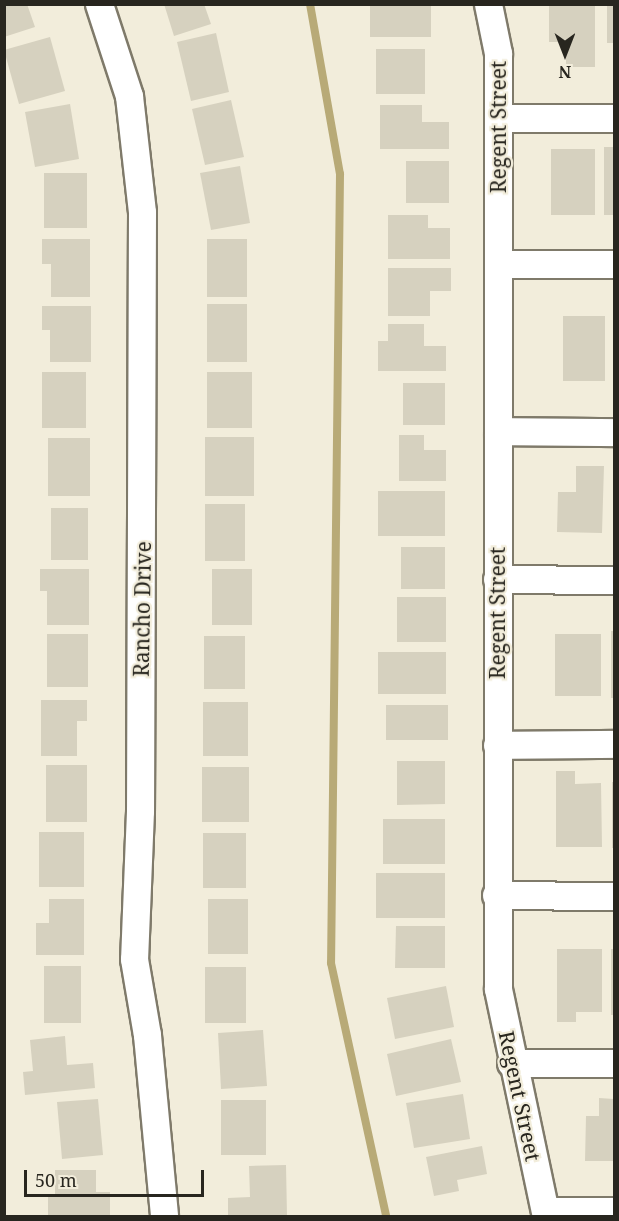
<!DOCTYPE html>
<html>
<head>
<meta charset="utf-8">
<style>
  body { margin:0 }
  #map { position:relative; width:619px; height:1221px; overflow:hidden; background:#f2eddb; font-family:"Noto Serif",serif }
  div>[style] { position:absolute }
  .stream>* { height:8px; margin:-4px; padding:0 4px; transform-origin:4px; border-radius:4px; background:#b8aa77 }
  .building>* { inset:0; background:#d6d1bf }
  .roads { filter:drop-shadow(2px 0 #7f7a6a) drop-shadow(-2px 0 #7f7a6a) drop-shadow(0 2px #7f7a6a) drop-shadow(0 -2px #7f7a6a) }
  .minor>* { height:27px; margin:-13.5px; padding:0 13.5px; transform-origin:13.5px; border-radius:13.5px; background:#fff }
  span { translate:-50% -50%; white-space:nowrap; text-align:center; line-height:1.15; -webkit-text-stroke:4.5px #f2eddb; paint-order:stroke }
  .street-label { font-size:21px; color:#28261f }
  .frame { position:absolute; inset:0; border:6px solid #28261f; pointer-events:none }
  .north { position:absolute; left:535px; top:24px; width:60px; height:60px; -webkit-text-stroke:4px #f2eddb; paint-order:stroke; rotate:180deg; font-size:16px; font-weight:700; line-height:24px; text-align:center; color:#28261f }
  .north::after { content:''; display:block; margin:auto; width:21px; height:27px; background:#28261f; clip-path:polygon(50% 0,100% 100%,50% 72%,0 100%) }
  .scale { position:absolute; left:24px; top:1170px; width:180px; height:27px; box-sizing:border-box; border:3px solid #28261f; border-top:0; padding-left:8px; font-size:18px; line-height:21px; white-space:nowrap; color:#28261f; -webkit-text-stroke:4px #f2eddb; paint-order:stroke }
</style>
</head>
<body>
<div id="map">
  <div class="stream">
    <div style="left:310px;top:4px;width:173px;rotate:80deg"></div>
    <div style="left:340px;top:174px;width:789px;rotate:90.65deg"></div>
    <div style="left:331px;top:963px;width:259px;rotate:77.7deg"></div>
  </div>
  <div class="building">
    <div style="clip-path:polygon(4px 4px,27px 4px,35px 27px,4px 37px)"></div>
    <div style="clip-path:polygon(164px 4px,204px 4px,211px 24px,174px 36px)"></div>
    <div style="clip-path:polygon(370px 4px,431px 4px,431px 37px,370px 37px)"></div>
    <div style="clip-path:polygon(549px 4px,595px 4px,595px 67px,566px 67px,566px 42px,549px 42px)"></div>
    <div style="clip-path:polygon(607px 4px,614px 4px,614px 43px,607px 43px)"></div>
    <div style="clip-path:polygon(216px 33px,229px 92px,191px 101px,177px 42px)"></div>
    <div style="clip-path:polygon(50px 37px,65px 91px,19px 104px,4px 50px)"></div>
    <div style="clip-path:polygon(376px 49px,425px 49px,425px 94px,376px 94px)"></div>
    <div style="clip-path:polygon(231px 100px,244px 157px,205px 165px,192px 109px)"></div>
    <div style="clip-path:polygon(70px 104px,79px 159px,35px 167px,25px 112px)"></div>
    <div style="clip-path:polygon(380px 105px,422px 105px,422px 122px,449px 122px,449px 149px,380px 149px)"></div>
    <div style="clip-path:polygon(604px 147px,614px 147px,614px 215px,604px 215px)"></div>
    <div style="clip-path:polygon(551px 149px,595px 149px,595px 215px,551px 215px)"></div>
    <div style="clip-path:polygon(406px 161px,449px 161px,449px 203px,406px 203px)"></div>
    <div style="clip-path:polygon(240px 166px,250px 223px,211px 230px,200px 173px)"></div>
    <div style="clip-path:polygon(44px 173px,87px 173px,87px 228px,44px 228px)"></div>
    <div style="clip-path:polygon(388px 215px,428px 215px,428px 228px,450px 228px,450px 259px,388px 259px)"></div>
    <div style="clip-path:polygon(42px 239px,90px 239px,90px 297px,51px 297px,51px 264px,42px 264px)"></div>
    <div style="clip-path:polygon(207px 239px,247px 239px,247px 297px,207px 297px)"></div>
    <div style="clip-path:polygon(388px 268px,451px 268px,451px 291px,430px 291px,430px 316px,388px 316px)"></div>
    <div style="clip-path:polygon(207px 304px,247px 304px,247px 362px,207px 362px)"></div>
    <div style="clip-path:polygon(42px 306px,91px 306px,91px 362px,50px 362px,50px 330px,42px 330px)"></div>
    <div style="clip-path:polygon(563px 316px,605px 316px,605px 381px,563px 381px)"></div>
    <div style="clip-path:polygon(388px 324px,424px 324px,424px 346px,446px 346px,446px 371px,378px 371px,378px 341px,388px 341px)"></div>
    <div style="clip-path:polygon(42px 372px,86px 372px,86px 428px,42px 428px)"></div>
    <div style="clip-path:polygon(207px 372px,252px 372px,252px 428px,207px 428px)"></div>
    <div style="clip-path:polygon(403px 383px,445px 383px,445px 425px,403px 425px)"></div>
    <div style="clip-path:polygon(399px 435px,424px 435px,424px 450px,446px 450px,446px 481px,399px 481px)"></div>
    <div style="clip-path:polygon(205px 437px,254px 437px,254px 496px,205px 496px)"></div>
    <div style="clip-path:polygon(48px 438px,90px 438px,90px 496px,48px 496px)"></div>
    <div style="clip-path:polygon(576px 466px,604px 466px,602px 533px,557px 532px,558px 492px,576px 492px)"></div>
    <div style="clip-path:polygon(378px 491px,445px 491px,445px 536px,378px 536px)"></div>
    <div style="clip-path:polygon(205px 504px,245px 504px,245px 561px,205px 561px)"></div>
    <div style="clip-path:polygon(51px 508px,88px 508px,88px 560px,51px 560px)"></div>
    <div style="clip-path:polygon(401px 547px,445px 547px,445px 589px,401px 589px)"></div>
    <div style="clip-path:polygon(40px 569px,89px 569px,89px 625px,47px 625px,47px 591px,40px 591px)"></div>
    <div style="clip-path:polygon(212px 569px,252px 569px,252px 625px,212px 625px)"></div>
    <div style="clip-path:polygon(397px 597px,446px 597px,446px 642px,397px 642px)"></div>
    <div style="clip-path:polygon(611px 631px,614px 631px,614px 698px,611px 698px)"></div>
    <div style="clip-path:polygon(47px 634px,88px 634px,88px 687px,47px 687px)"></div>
    <div style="clip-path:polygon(555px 634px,601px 634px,601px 696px,555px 696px)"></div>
    <div style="clip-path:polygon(204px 636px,245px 636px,245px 689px,204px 689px)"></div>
    <div style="clip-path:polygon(378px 652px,446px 652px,446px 694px,378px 694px)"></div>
    <div style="clip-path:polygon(41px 700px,87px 700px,87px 721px,77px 721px,77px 756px,41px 756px)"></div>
    <div style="clip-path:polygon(203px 702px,248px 702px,248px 756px,203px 756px)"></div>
    <div style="clip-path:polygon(386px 705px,448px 705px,448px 740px,386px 740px)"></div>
    <div style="clip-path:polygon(397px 761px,445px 761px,445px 804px,397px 805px)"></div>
    <div style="clip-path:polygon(46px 765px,87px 765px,87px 822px,46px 822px)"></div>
    <div style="clip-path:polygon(202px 767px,249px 767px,249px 822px,202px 822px)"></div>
    <div style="clip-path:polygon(556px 771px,575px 771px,575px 784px,601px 783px,602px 847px,556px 847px)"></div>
    <div style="clip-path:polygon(612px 782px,614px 782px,614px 848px,612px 848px)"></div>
    <div style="clip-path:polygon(383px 819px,445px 819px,445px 864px,383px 864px)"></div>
    <div style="clip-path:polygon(39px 832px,84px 832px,84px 887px,39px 887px)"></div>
    <div style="clip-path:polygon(203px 833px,246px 833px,246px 888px,203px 888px)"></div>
    <div style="clip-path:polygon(376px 873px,445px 873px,445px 918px,376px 918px)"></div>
    <div style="clip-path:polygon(49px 899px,84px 899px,84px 955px,36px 955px,36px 923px,49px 923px)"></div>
    <div style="clip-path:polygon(208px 899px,248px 899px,248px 954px,208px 954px)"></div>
    <div style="clip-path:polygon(396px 926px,445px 926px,445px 968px,395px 968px)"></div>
    <div style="clip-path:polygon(557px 949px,602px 949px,602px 1012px,576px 1012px,576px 1022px,557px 1022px)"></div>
    <div style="clip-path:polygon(611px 949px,614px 949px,614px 1015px,611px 1015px)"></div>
    <div style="clip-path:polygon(44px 966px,81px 966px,81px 1023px,44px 1023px)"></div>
    <div style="clip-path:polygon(205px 967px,246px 967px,246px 1023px,205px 1023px)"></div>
    <div style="clip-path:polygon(446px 986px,454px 1027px,395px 1039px,387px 998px)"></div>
    <div style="clip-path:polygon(263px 1030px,267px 1086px,221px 1089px,218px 1033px)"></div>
    <div style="clip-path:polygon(65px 1036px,67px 1065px,93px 1063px,95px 1088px,25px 1095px,23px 1072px,33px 1071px,30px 1040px)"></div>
    <div style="clip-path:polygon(451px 1039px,461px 1082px,396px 1096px,387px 1054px)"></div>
    <div style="clip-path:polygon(463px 1094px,470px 1139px,414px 1148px,406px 1103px)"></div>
    <div style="clip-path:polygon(599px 1098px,614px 1099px,614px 1161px,585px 1161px,586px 1116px,599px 1116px)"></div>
    <div style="clip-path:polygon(98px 1099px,103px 1155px,62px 1159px,57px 1102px)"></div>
    <div style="clip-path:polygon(221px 1100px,266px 1100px,266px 1155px,221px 1155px)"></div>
    <div style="clip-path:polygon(482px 1146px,487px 1174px,457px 1180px,459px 1191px,434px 1196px,426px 1157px)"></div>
    <div style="clip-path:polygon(286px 1165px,287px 1216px,228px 1216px,228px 1198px,250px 1197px,249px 1166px)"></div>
    <div style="clip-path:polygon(55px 1170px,96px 1170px,96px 1192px,110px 1192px,110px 1216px,48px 1216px,48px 1195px,55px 1195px)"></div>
  </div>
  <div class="roads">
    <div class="minor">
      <div style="left:99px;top:4px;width:97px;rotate:71.9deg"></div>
      <div style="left:129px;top:96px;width:117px;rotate:83.6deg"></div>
      <div style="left:142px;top:212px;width:599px;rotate:90.19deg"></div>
      <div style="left:140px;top:811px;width:148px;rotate:92.3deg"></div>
      <div style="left:134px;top:959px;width:77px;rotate:80.3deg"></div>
      <div style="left:147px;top:1035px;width:182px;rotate:84.6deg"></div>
      <div style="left:488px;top:4px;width:50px;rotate:78.5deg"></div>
      <div style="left:498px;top:53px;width:936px;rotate:90deg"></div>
      <div style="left:498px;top:989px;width:232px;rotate:78.1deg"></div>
      <div style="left:499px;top:118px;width:115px"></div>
      <div style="left:499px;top:264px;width:115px"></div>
      <div style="left:498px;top:431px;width:116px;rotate:0.5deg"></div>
      <div style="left:497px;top:579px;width:117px;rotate:0.5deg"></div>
      <div style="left:497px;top:745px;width:117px;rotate:-0.5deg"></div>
      <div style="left:496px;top:895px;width:118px;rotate:0.5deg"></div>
      <div style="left:511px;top:1063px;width:103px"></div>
      <div style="left:546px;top:1211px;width:68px"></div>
    </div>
  </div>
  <div class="street-label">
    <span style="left:498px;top:127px;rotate:-90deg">Regent Street</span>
    <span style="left:142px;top:609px;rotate:-89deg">Rancho Drive</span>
    <span style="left:497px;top:613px;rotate:-90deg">Regent Street</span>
    <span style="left:520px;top:1096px;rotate:78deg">Regent Street</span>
  </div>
  <div class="frame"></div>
  <div class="north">N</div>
  <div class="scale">50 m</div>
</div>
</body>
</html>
